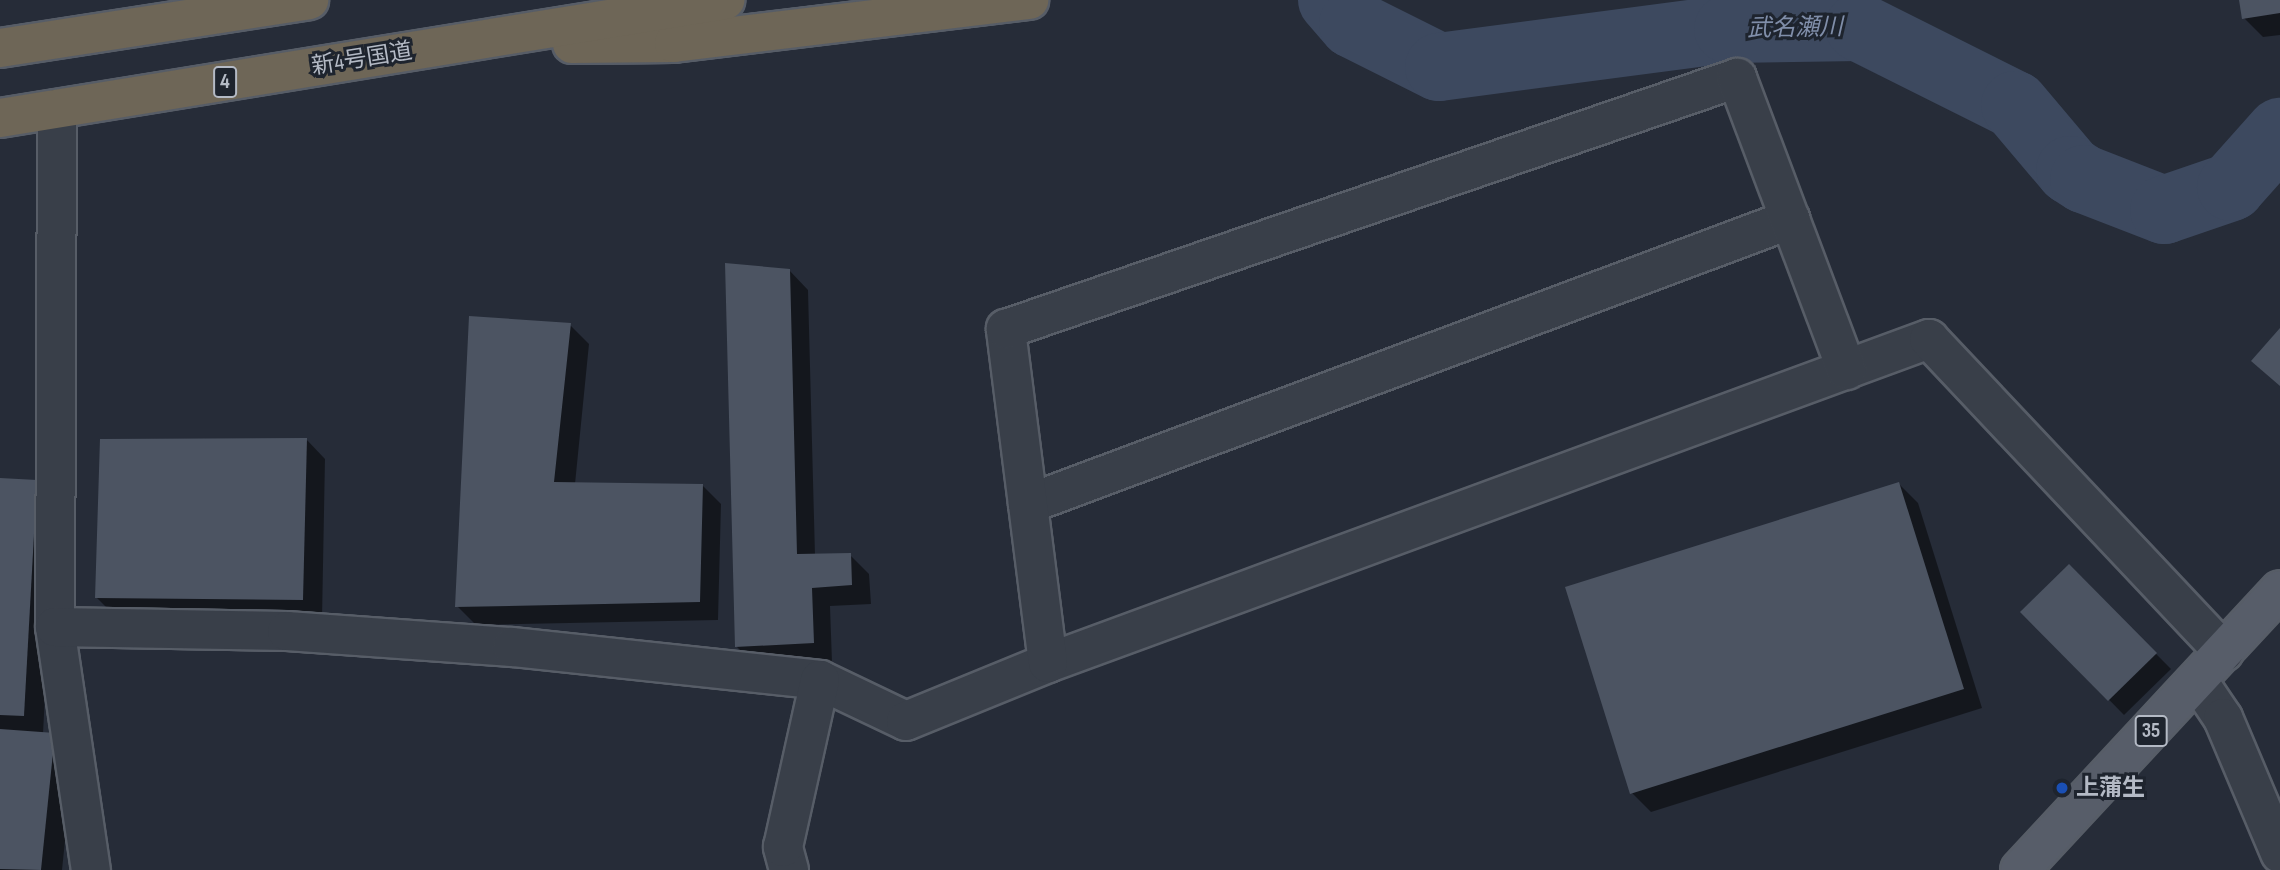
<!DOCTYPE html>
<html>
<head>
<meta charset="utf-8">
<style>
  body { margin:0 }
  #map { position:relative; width:2280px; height:870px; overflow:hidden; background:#262c38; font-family:"Sofia Sans Condensed","Noto Sans JP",sans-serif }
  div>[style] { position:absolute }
  .shadow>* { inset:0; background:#0007 }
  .river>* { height:68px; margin:-34px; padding:0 34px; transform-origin:34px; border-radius:34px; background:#3d495f }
  .building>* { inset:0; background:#4c5462 }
  .roads { filter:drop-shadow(2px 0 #575d67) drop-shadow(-2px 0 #575d67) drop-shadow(0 2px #575d67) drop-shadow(0 -2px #575d67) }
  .minor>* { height:38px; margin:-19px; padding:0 19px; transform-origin:19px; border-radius:19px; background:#393f49 }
  .major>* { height:38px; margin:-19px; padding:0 19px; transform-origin:19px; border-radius:19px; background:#575d69 }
  .highway>* { height:38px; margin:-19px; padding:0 19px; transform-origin:19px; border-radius:19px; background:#6e6657 }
  .dots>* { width:19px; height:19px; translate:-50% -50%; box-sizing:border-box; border:4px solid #1e242e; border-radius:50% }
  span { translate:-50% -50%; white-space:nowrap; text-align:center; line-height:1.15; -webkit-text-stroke:6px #1e242e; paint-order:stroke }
  .shield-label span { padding:2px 5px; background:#1e242e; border:2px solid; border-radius:5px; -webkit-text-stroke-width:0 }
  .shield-label { font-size:21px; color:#b4bac5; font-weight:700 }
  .street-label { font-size:23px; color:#b4bac5 }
  .poi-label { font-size:23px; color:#b4bac5; font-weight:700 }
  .left { translate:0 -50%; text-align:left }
  .water-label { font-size:24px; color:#808ea9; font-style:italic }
</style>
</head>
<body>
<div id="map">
  <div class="shadow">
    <div style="clip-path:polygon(2241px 0,2280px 0,2280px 35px,2263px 37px,2244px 18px)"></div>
    <div style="clip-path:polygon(789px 270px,808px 290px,815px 555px,850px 555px,869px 574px,871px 604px,830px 606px,832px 662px,755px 665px,736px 646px)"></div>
    <div style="clip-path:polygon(570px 325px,589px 344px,575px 484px,702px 485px,721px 504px,718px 620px,476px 625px,457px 606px)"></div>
    <div style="clip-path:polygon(306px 439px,325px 459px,322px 619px,116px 617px,97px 598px)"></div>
    <div style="clip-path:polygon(0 480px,36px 482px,55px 501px,43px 734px,74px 754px,62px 870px,0 870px)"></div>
    <div style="clip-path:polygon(1899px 484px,1918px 503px,1982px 708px,1651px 812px,1632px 793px)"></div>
    <div style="clip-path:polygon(2069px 566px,2171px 669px,2124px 715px,2023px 612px)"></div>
  </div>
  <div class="river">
    <div style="left:1332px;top:0;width:32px;rotate:49deg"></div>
    <div style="left:1353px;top:24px;width:96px;rotate:26.6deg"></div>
    <div style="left:1439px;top:67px;width:291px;rotate:-7.5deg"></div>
    <div style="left:1728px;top:29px;width:131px;rotate:-0.9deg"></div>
    <div style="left:1859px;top:27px;width:174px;rotate:26.6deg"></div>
    <div style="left:2015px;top:105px;width:85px;rotate:49.8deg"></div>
    <div style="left:2070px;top:170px;width:17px;rotate:33deg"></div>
    <div style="left:2084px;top:179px;width:86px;rotate:21.2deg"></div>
    <div style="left:2164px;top:210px;width:71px;rotate:-18.9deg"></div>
    <div style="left:2231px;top:187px;width:74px;rotate:-48.3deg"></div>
  </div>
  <div class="building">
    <div style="clip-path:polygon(2239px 0,2280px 0,2280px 13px,2242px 19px)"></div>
    <div style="clip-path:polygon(725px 263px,790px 269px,797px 554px,851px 553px,852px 585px,812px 588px,814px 643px,735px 647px)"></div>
    <div style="clip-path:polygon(469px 316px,571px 323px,554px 482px,703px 484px,700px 602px,455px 607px)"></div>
    <div style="clip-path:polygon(2280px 328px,2280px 386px,2251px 361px)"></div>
    <div style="clip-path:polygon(307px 438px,303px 600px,95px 598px,100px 439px)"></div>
    <div style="clip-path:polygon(0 478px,37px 480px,24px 716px,0 715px)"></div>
    <div style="clip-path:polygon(1899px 482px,1964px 689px,1630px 794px,1565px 587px)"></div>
    <div style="clip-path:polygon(2069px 564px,2157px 653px,2108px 701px,2020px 612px)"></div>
    <div style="clip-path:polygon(0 729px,55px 733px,41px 870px,0 869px)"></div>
  </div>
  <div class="roads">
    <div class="minor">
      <div style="left:57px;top:109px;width:518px;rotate:90.22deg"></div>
      <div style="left:55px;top:627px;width:246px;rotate:81.6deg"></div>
      <div style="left:1028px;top:504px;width:814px;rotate:-20.48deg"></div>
      <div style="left:55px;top:627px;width:232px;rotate:1deg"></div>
      <div style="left:287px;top:631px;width:226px;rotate:4.1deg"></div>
      <div style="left:512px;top:647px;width:310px;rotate:6.1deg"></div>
      <div style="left:820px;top:680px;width:95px;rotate:25.5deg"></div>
      <div style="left:906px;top:721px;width:153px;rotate:-22.2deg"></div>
      <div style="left:1048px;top:663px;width:939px;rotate:-20.19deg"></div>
      <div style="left:1929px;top:339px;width:430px;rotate:46.7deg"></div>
      <div style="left:1048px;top:663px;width:337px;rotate:-97.2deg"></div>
      <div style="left:1006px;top:329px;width:773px;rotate:-18.95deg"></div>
      <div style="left:1737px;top:78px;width:312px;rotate:69.4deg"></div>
      <div style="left:2198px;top:681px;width:45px;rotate:56deg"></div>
      <div style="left:2223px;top:718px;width:147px;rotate:67.1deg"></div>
      <div style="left:789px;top:870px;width:24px;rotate:-105deg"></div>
      <div style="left:783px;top:847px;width:171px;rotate:-77.5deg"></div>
    </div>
    <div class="major">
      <div style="left:2020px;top:870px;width:382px;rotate:-47.1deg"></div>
    </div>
    <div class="highway">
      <div style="left:572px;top:44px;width:102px;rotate:-0.6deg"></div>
      <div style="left:674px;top:43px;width:358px;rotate:-6.9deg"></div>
      <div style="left:0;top:48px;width:313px;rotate:-8.8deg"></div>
      <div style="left:0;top:118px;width:735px;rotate:-9.24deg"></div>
    </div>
  </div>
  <div class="dots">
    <div style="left:2062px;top:788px;background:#1a4fb4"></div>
  </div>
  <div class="shield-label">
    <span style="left:225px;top:82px">4</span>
    <span style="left:2151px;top:731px">35</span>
  </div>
  <div class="street-label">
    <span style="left:362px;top:59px;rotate:-9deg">新4号国道</span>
  </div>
  <div class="poi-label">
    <span class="left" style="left:2076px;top:788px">上蒲生</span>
  </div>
  <div class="water-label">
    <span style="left:1795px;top:28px;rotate:-1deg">武名瀬川</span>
  </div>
</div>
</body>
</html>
